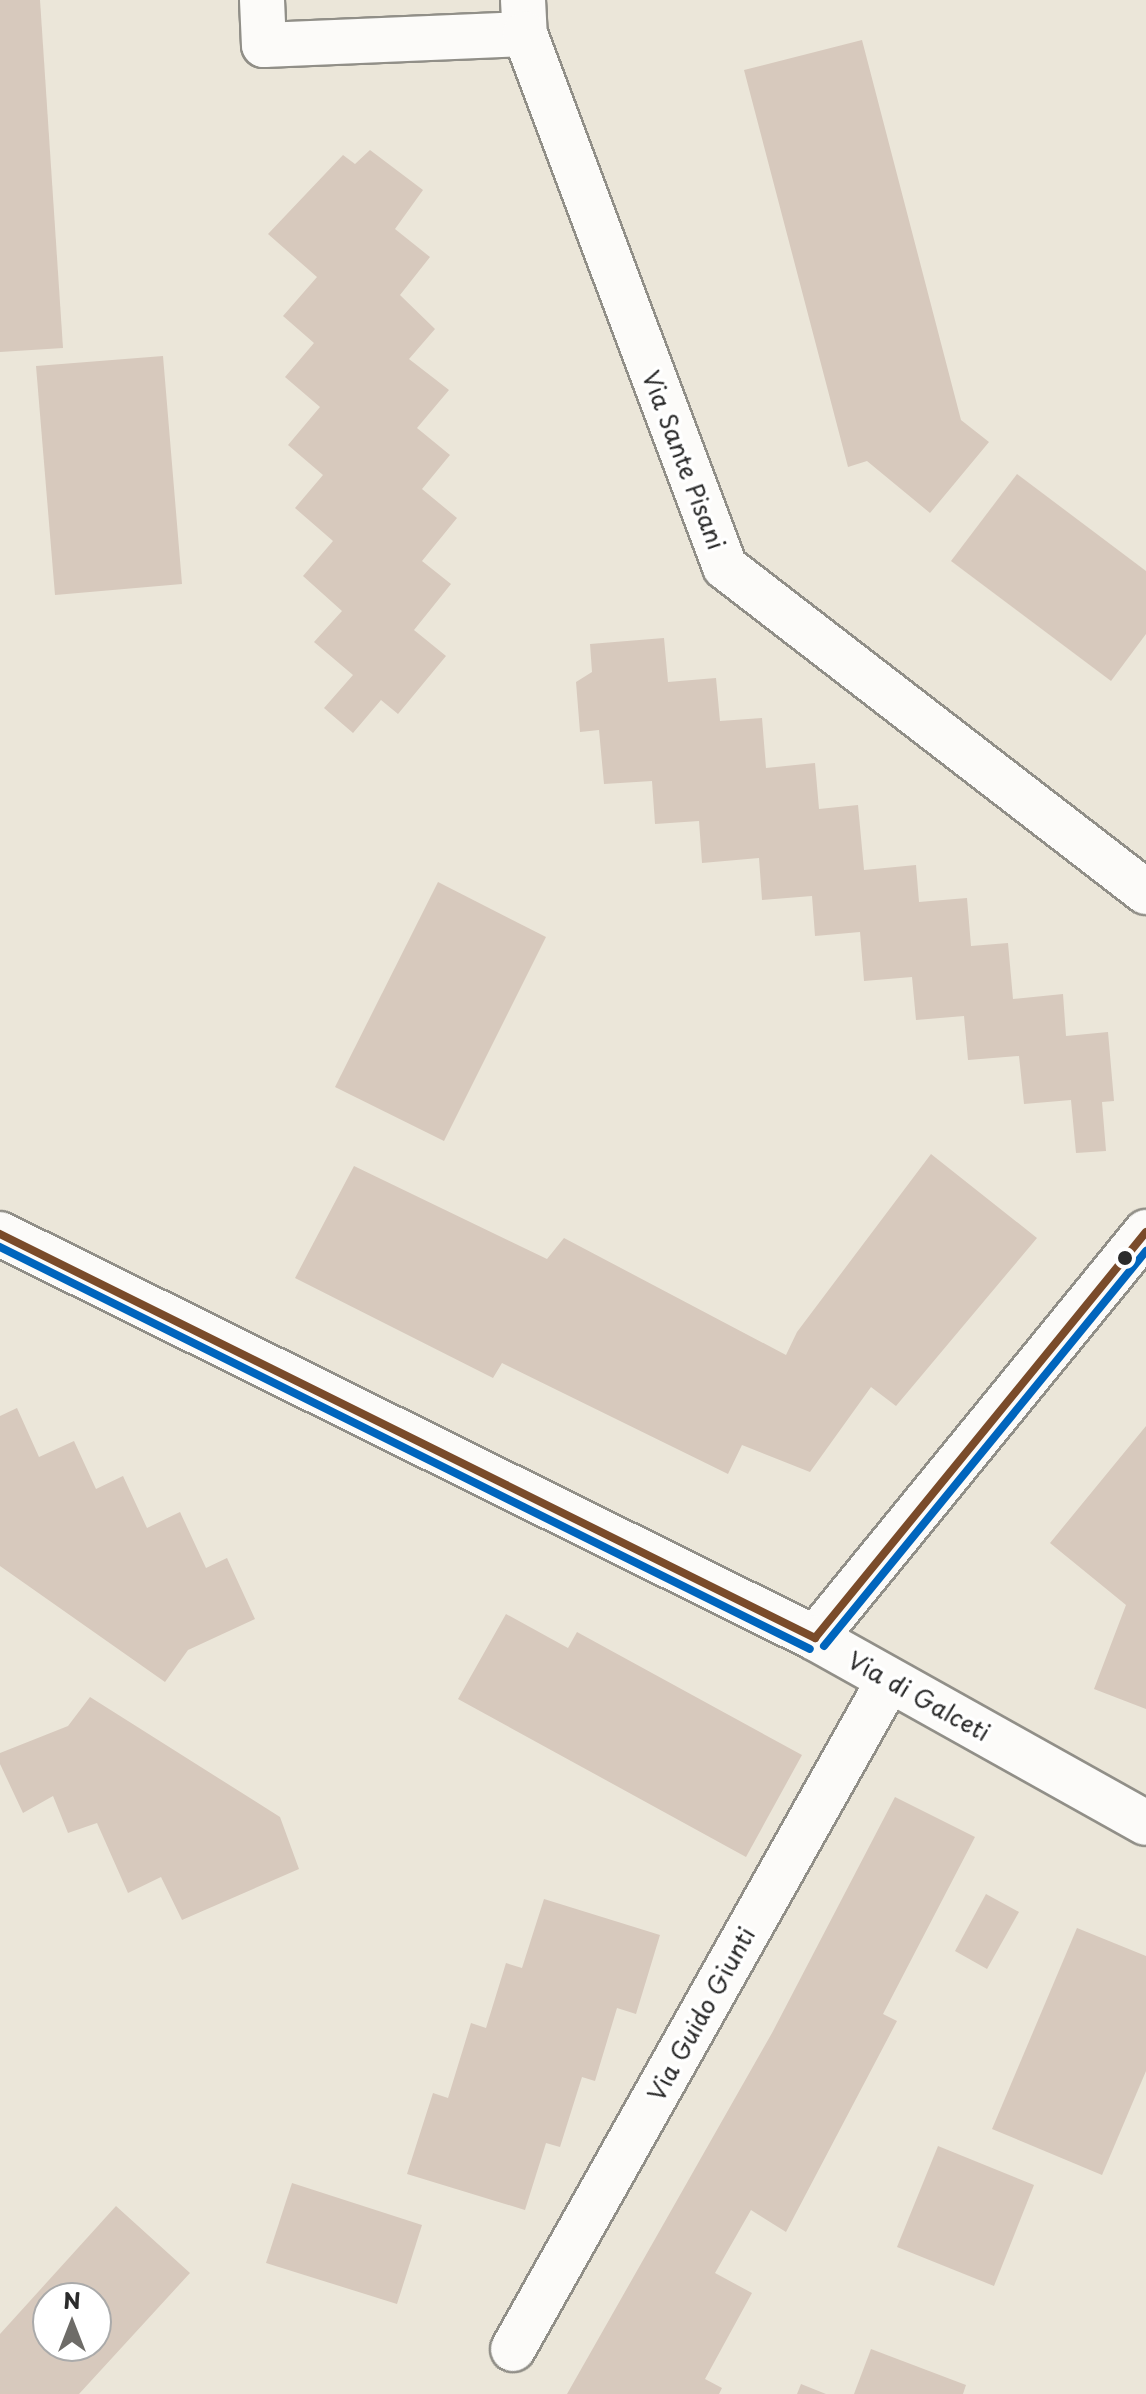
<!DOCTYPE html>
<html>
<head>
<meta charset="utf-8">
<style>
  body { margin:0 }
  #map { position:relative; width:1146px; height:2394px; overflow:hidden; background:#ebe6d9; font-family:"Playpen Sans",sans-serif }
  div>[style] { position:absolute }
  .building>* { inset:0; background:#d7c9bd }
  .roads { filter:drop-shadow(2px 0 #918f88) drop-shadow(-2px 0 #918f88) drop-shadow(0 2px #918f88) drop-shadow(0 -2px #918f88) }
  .street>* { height:44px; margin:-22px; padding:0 22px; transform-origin:22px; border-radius:22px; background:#fcfbf9 }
  .secondary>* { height:44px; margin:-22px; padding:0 22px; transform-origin:22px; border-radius:22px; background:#fcfbf9 }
  .bus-1>* { height:8px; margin:-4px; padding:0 4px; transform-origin:4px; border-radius:4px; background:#7a4b2a }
  .bus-2>* { height:8px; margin:-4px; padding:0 4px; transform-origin:4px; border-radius:4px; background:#0065bd }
  .dots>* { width:22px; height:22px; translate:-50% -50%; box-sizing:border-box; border:4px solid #fff; border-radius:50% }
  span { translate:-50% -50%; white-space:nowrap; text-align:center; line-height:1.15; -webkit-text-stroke:7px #fff; paint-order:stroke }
  .street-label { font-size:24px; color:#2b2b2b }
  .north { position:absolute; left:32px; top:2282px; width:80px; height:80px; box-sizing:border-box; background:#fff; border:2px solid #aaa; border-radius:50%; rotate:0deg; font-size:22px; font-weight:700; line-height:32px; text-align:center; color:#2b2b2b }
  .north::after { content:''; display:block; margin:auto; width:28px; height:36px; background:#6e6c68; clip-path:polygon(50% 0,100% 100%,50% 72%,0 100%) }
</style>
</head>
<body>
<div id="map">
  <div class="building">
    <div style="clip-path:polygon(0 0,40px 0,63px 348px,0 352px)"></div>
    <div style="clip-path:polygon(862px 40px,961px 420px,989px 442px,930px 513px,867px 461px,848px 467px,744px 70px)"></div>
    <div style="clip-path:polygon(370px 150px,423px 190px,395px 229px,430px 257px,400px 295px,435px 329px,409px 359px,449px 390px,417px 428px,450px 455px,422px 489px,457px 518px,422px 561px,451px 584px,414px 630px,446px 656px,398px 714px,381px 700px,353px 733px,324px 708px,353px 675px,314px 642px,342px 611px,303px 576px,333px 541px,295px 508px,323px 475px,288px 445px,320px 407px,285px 377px,314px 343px,283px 316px,317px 277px,268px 234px,343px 155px,355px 164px)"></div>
    <div style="clip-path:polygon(163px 356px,182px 584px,55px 595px,36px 366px)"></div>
    <div style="clip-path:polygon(1017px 474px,1146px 571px,1146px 634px,1111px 681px,951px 561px)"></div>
    <div style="clip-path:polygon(664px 638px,668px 682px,716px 678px,720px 721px,762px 718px,766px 768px,815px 763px,819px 809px,858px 805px,864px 870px,916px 865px,919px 902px,967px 898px,971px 946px,1008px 943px,1013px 999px,1063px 994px,1066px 1036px,1108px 1032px,1114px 1101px,1102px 1102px,1106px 1151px,1076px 1153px,1071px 1100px,1024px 1104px,1019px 1056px,968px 1060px,964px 1016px,916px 1020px,912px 977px,864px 981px,860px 932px,815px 936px,812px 896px,762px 900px,759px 858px,702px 863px,699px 821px,655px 824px,652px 781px,604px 784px,599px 730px,580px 732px,576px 682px,592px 672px,590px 644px)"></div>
    <div style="clip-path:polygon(438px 882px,546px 937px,444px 1141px,335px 1087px)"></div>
    <div style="clip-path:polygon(931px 1154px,1037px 1238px,896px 1406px,871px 1387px,810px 1472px,742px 1445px,728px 1474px,502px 1363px,493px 1378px,295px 1278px,354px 1166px,547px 1259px,564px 1238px,786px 1355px,797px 1332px)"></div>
    <div style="clip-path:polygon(17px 1408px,39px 1457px,74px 1441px,96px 1489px,123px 1476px,147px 1528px,180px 1512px,206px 1568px,227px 1558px,255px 1619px,188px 1650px,165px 1682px,0 1566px,0 1416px)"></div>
    <div style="clip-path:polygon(1146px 1426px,1146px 1709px,1094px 1689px,1126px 1605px,1050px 1543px)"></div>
    <div style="clip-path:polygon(506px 1614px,568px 1648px,577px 1632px,802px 1755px,746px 1857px,458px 1699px)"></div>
    <div style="clip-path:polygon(90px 1697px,280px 1817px,299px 1869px,182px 1920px,161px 1877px,128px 1893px,97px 1823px,68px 1833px,53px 1796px,23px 1813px,0 1764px,0 1753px,68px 1726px)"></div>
    <div style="clip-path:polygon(895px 1797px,975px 1837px,883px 2014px,897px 2021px,786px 2232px,751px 2210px,715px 2273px,752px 2293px,705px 2379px,722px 2388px,719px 2394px,567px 2394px,772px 2033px)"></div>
    <div style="clip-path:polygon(986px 1894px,1019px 1912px,987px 1969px,955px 1951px)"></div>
    <div style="clip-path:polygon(544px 1899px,660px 1935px,636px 2014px,617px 2008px,595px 2081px,582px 2077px,560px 2147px,546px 2143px,525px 2210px,407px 2174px,433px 2093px,448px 2098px,471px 2023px,486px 2028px,506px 1963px,522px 1968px)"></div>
    <div style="clip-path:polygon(1077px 1928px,1146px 1956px,1146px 2071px,1102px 2175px,992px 2129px)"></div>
    <div style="clip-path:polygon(938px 2146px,1034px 2185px,994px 2286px,897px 2247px)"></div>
    <div style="clip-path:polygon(292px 2183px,422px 2225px,397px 2304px,266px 2263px)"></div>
    <div style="clip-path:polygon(evenodd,116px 2206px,190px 2273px,79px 2394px,0 2394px,0 2334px,116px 2206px,48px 2298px,96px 2298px,96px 2346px,48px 2346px,48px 2298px)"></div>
    <div style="clip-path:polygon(871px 2349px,966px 2385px,963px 2394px,854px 2394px)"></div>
    <div style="clip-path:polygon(801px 2384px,826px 2394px,797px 2394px)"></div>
  </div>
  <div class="roads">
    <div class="street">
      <div style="left:262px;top:0;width:45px;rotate:87.5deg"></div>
      <div style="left:264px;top:45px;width:261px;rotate:-2.4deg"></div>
      <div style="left:523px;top:0;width:34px;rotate:87deg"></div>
      <div style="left:525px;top:34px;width:569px;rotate:69.43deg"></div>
      <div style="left:725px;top:567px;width:532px;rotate:37.67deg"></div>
      <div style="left:815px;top:1638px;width:524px;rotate:-50.81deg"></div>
      <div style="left:513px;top:2349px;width:767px;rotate:-60.66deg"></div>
    </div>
    <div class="secondary">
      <div style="left:0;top:1234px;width:910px;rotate:26.37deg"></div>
      <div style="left:815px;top:1638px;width:379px;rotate:29.2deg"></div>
    </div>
  </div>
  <div class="bus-1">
    <div style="left:0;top:1234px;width:910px;rotate:26.37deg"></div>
    <div style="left:815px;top:1638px;width:524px;rotate:-50.81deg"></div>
  </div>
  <div class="bus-2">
    <div style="left:0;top:1247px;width:904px;rotate:26.4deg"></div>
    <div style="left:824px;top:1646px;width:510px;rotate:-50.81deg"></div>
  </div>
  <div class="dots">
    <div style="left:1125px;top:1258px;background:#2b2b2b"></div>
  </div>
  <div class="street-label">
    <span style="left:684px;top:460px;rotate:69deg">Via Sante Pisani</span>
    <span style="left:919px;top:1696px;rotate:29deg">Via di Galceti</span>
    <span style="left:701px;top:2014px;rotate:-61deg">Via Guido Giunti</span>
  </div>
  <div class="north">N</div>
</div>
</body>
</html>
